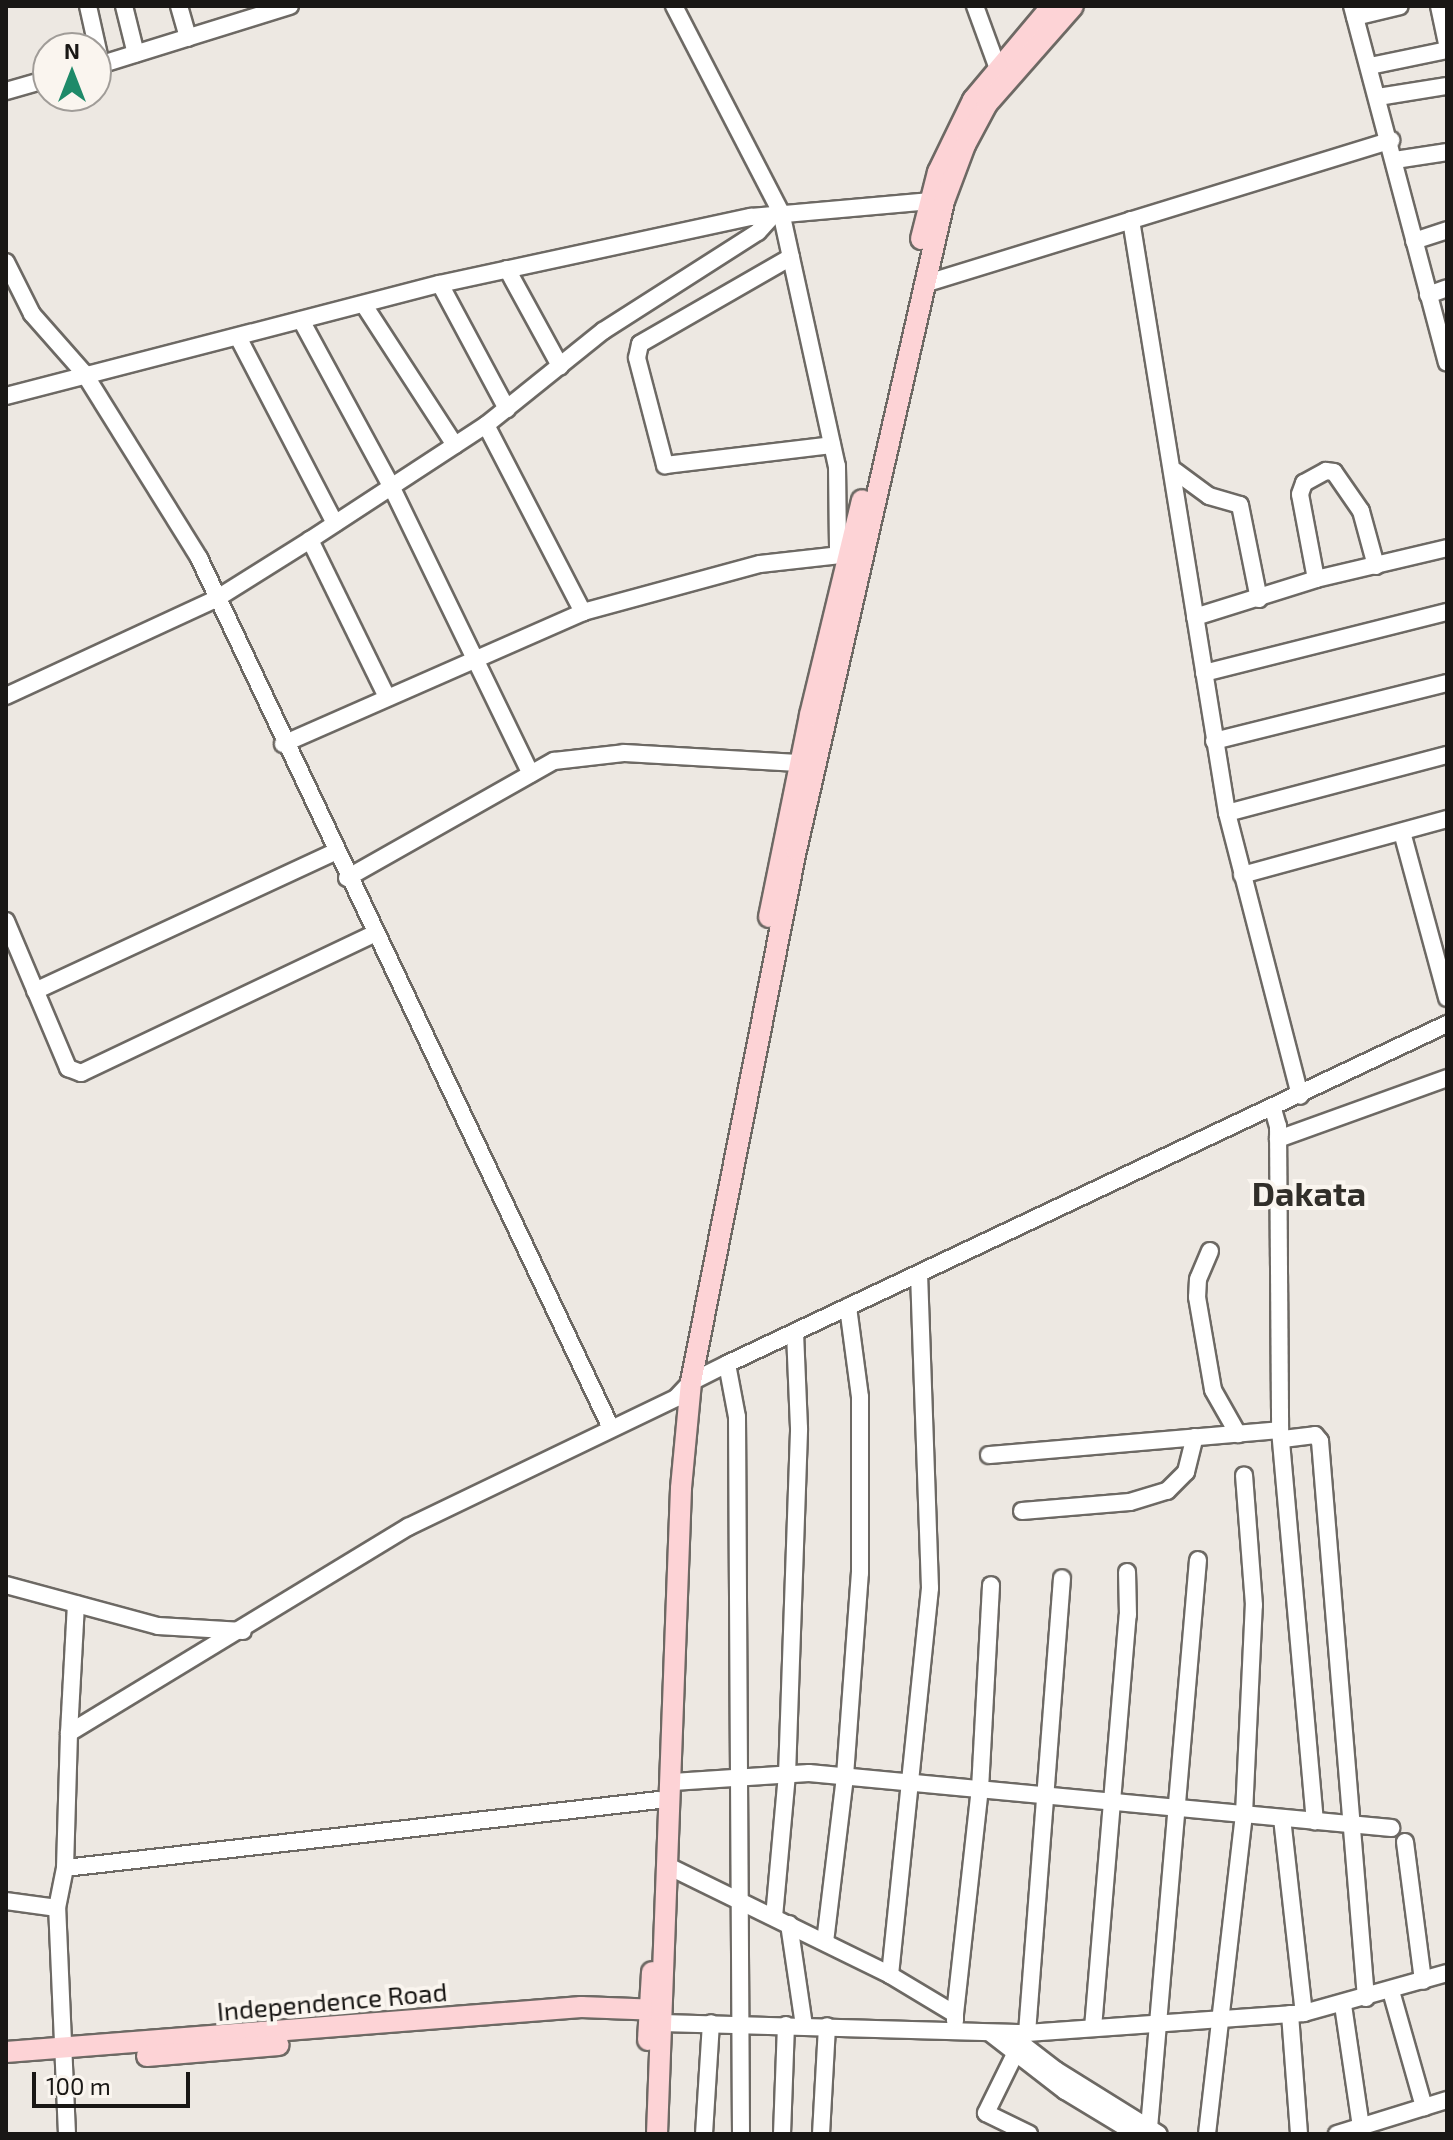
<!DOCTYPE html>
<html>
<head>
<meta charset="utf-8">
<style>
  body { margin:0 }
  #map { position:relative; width:1453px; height:2140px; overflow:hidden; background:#ede8e2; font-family:"Exo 2",sans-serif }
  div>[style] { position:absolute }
  .roads { filter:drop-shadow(2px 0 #6d6964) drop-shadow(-2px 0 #6d6964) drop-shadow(0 2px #6d6964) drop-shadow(0 -2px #6d6964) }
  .minor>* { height:16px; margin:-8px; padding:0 8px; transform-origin:8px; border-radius:8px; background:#fff }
  .major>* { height:20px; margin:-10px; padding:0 10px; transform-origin:10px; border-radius:10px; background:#fdd3d6 }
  span { translate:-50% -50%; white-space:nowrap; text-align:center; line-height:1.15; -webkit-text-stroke:8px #faf5ef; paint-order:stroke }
  .street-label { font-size:26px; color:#191715 }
  .district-label { font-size:34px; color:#312e29; font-weight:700 }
  .frame { position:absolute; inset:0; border:8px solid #191715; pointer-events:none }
  .north { position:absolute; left:32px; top:32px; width:80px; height:80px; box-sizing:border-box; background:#faf5ef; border:2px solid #a09c98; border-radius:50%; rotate:0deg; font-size:22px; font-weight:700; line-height:32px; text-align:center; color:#191715 }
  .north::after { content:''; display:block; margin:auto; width:28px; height:36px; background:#1e8a69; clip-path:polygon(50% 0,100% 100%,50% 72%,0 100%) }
  .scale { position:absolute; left:32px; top:2072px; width:158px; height:36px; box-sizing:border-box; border:4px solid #191715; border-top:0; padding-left:10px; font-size:24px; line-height:28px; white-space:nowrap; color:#191715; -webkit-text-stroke:6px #faf5ef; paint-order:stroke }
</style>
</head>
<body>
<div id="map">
  <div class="roads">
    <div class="minor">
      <div style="left:88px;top:6px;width:59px;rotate:77.4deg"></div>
      <div style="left:124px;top:6px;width:49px;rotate:76deg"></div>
      <div style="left:179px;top:6px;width:33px;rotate:74deg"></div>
      <div style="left:674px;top:6px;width:232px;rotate:62.6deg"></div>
      <div style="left:781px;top:212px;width:260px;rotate:77.6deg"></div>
      <div style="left:837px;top:466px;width:87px;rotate:89.3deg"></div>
      <div style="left:975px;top:6px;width:64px;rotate:69.9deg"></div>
      <div style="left:1352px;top:6px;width:369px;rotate:75.1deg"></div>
      <div style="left:1439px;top:6px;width:40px;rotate:78deg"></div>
      <div style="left:1355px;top:17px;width:46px;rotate:-13.7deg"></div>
      <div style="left:96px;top:66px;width:203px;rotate:-17.2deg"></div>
      <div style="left:1370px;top:66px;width:79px;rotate:-11.7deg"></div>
      <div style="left:6px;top:91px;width:44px;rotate:-15.9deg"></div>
      <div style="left:1378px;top:97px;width:70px;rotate:-9.1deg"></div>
      <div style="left:1395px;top:160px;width:53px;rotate:-8.7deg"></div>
      <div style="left:1131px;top:220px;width:601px;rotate:80.8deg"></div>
      <div style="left:1227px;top:813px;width:292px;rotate:75.5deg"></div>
      <div style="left:1414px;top:241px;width:35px;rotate:-18deg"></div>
      <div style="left:791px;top:257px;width:174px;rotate:150.1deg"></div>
      <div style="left:640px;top:344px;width:14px;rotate:102deg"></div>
      <div style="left:637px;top:358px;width:111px;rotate:75.3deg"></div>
      <div style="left:665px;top:465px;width:168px;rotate:-6.8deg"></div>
      <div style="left:6px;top:262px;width:58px;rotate:63.4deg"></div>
      <div style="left:32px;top:314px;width:79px;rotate:48.6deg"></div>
      <div style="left:84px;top:373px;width:218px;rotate:58.1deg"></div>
      <div style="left:199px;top:558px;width:960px;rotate:64.66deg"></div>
      <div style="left:507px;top:269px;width:111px;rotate:61.3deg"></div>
      <div style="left:440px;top:284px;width:142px;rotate:61.8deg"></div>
      <div style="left:924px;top:284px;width:489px;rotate:-17.1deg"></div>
      <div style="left:1428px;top:295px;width:20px;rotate:-20deg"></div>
      <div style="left:364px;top:305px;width:167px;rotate:57deg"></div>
      <div style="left:301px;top:320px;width:189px;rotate:61.5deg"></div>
      <div style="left:391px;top:486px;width:320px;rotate:64.1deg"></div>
      <div style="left:238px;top:337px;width:210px;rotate:62.5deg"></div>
      <div style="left:6px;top:396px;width:448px;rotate:-14.5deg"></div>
      <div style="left:440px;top:284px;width:318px;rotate:-12.2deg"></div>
      <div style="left:751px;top:217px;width:192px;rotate:-5.1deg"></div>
      <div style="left:486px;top:425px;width:211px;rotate:62.6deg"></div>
      <div style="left:1175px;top:471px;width:42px;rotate:36.3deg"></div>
      <div style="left:1209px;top:496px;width:32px;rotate:16deg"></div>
      <div style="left:1240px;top:505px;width:96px;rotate:78.6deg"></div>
      <div style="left:310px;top:540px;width:173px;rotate:63.9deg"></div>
      <div style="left:1316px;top:579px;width:86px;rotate:-100.7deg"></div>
      <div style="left:1300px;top:494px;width:12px;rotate:-70deg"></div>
      <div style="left:1304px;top:483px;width:25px;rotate:-29deg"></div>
      <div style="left:1326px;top:471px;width:8px;rotate:7deg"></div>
      <div style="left:1334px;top:472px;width:47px;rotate:55.3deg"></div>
      <div style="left:1361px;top:511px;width:57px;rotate:74.7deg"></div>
      <div style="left:1195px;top:617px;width:127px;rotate:-17.4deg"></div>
      <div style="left:1316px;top:579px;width:135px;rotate:-13.3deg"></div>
      <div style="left:1204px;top:673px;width:251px;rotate:-14.1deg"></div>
      <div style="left:6px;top:696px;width:231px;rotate:-24.8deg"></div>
      <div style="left:216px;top:599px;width:111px;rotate:-32.1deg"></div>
      <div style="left:310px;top:540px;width:210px;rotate:-33.2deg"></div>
      <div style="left:486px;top:425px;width:150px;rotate:-38.8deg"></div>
      <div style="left:603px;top:331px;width:184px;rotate:-32.6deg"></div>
      <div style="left:758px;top:232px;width:25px;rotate:-48deg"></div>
      <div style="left:1214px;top:741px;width:240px;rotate:-14deg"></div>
      <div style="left:283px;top:744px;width:328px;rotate:-23.7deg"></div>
      <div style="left:583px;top:612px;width:183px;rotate:-15.2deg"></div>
      <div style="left:760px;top:564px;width:99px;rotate:-6.4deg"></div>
      <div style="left:1227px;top:813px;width:228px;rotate:-14.8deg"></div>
      <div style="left:1402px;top:832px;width:172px;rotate:74.8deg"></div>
      <div style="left:1242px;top:875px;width:213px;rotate:-15.3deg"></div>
      <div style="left:347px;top:878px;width:238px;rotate:-29.5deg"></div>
      <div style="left:554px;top:761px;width:70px;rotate:-6.5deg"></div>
      <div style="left:624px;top:753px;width:175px;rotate:3.3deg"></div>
      <div style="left:6px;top:921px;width:160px;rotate:67.1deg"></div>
      <div style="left:68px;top:1068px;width:14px;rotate:21deg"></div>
      <div style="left:81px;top:1073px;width:324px;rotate:-25.4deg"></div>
      <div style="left:35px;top:991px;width:331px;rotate:-24.9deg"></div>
      <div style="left:1273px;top:1109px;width:18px;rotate:74deg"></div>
      <div style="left:1278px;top:1126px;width:304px;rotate:89.6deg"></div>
      <div style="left:1280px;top:1430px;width:393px;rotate:84.9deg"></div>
      <div style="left:1278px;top:1139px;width:180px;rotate:-19.8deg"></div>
      <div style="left:1210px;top:1251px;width:30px;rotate:113deg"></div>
      <div style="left:1198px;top:1279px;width:18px;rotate:93deg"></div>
      <div style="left:1197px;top:1297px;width:94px;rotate:80.2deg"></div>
      <div style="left:1213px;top:1390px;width:51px;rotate:60.4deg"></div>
      <div style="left:727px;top:1364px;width:54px;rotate:79.3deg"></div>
      <div style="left:737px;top:1417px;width:717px;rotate:89.68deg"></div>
      <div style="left:1283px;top:1439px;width:32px;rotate:-7deg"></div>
      <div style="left:1315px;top:1435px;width:8px;rotate:50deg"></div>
      <div style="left:1320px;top:1441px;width:559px;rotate:85.28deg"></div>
      <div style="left:989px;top:1455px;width:292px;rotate:-4.9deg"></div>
      <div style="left:1022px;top:1511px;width:108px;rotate:-4.8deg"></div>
      <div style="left:1130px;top:1502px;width:39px;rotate:-17deg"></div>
      <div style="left:1167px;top:1491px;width:27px;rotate:-45deg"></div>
      <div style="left:1186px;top:1472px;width:36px;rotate:-76deg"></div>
      <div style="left:6px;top:1585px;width:157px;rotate:15.1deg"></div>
      <div style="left:158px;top:1626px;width:85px;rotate:3.4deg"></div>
      <div style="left:69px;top:1733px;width:129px;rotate:-86.9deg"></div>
      <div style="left:673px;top:1782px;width:136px;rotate:-3.8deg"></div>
      <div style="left:809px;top:1773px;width:585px;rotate:5.4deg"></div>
      <div style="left:1282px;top:1818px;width:196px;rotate:83.6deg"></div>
      <div style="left:1405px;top:1842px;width:140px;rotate:82.6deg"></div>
      <div style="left:670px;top:1867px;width:245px;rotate:26.1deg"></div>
      <div style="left:890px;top:1975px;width:76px;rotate:31deg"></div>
      <div style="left:955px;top:2014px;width:7px;rotate:90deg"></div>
      <div style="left:65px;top:1868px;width:598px;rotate:-6.53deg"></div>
      <div style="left:6px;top:1901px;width:51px;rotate:7.8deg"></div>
      <div style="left:774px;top:1917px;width:143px;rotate:-84.8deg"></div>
      <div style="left:787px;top:1775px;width:347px;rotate:-88deg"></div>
      <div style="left:799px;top:1428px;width:96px;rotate:-92.4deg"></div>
      <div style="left:789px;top:1924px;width:103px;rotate:81.6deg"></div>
      <div style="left:825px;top:1942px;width:167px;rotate:-83.1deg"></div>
      <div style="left:845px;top:1776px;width:204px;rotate:-85.8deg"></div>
      <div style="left:860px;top:1573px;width:176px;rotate:-90deg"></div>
      <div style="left:860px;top:1397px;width:91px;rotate:-97.6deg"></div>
      <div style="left:890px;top:1975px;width:389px;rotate:-84.1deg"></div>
      <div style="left:930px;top:1588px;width:314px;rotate:-92deg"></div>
      <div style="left:1391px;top:1991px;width:121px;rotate:74.1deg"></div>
      <div style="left:1343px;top:2005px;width:123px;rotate:81.6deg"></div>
      <div style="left:955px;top:2014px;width:226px;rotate:-83.7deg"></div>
      <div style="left:980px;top:1789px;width:204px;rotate:-86.9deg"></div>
      <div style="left:1290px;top:2014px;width:120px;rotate:85.7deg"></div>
      <div style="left:662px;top:2023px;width:365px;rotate:1.6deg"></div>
      <div style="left:1027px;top:2033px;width:278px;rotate:-4.1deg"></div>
      <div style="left:1304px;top:2013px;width:148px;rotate:-15.6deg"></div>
      <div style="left:1093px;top:2028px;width:414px;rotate:-85.2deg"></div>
      <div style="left:1128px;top:1615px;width:43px;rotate:-91.3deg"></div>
      <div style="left:990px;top:2033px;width:95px;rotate:37.7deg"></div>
      <div style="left:1065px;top:2091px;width:83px;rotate:31.2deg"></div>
      <div style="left:1008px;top:2033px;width:61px;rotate:37.6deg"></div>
      <div style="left:1056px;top:2070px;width:121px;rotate:31.9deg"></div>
      <div style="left:1027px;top:2033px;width:456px;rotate:-85.6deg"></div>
      <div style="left:1016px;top:2052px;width:68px;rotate:116.2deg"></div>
      <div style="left:986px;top:2113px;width:48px;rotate:26deg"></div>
      <div style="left:1149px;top:2128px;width:570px;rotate:-85.07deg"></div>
      <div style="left:67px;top:2134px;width:226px;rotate:-92.5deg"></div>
      <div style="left:57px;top:1908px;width:41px;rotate:-78.7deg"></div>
      <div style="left:65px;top:1868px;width:135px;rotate:-88.3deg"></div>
      <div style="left:69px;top:1733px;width:397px;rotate:-31.3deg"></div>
      <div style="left:408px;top:1527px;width:297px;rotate:-25.7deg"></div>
      <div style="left:676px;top:1398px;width:22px;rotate:-47deg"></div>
      <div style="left:691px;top:1382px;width:40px;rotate:-26.6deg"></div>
      <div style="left:727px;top:1364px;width:796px;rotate:-25.28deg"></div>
      <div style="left:704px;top:2134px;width:111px;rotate:-86.4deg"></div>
      <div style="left:782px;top:2134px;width:109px;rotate:-87.9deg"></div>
      <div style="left:821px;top:2134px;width:108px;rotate:-86.8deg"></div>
      <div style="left:1207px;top:2134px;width:322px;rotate:-83.4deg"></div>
      <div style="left:1244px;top:1814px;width:209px;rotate:-87.3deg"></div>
      <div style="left:1254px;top:1605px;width:130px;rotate:-94.4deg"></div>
      <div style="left:1337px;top:2134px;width:115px;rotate:-17.2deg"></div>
    </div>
    <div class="major">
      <div style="left:921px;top:239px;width:69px;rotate:-75.8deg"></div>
      <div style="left:938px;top:172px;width:80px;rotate:-64.1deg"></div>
      <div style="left:973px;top:100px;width:123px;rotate:-50deg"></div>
      <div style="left:769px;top:917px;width:206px;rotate:-78.5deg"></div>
      <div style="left:810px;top:715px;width:221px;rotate:-76.4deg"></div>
      <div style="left:648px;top:2040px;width:68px;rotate:-86.6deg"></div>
      <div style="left:6px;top:2052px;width:577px;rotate:-4.47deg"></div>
      <div style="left:581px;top:2007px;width:79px;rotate:2.2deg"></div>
      <div style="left:147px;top:2056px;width:132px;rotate:-4.8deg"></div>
      <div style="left:657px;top:2134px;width:646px;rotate:-87.87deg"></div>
      <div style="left:681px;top:1488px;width:106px;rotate:-84.6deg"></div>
      <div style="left:691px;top:1382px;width:542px;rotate:-78.84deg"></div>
      <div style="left:796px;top:850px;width:666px;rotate:-77.15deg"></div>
      <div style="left:944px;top:201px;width:60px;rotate:-69.4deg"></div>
      <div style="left:965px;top:145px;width:47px;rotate:-61.8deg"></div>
      <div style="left:987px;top:104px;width:130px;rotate:-48.7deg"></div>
    </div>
  </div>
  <div class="street-label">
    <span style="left:332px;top:2001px;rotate:-5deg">Independence Road</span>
  </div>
  <div class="district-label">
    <span style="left:1309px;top:1193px">Dakata</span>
  </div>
  <div class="frame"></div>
  <div class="north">N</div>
  <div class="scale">100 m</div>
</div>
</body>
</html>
